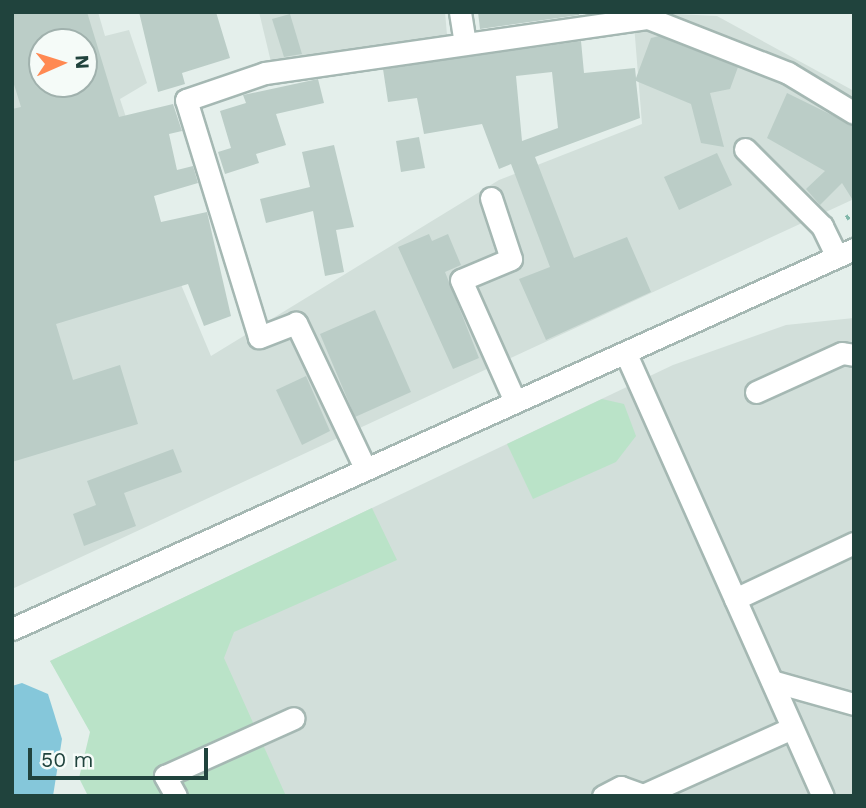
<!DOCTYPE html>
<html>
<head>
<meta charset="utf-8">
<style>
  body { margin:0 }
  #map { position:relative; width:866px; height:808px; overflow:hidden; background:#e4efeb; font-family:"Work Sans",sans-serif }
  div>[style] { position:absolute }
  .built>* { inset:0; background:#d2dfda }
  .green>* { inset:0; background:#bae3c8 }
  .water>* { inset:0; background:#85c7da }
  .building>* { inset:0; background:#bbcdc7 }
  .path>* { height:4.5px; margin-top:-2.25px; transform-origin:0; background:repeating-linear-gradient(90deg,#80b7a9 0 3.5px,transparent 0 8.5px) }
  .roads { filter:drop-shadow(2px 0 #a5b8b3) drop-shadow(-2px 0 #a5b8b3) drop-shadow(0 2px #a5b8b3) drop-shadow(0 -2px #a5b8b3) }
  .minor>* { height:21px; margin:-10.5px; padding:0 10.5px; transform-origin:10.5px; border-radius:10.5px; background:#fff }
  span { translate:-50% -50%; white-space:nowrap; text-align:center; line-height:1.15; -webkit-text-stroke:7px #f5fbf8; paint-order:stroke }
  .frame { position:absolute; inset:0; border:14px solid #20433d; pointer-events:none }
  .north { position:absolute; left:28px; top:28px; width:70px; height:70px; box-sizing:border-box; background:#f5fbf8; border:2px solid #a0b1ad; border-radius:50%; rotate:87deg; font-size:19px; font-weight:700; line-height:28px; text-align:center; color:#20433d }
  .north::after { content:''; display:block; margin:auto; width:24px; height:32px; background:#ff8952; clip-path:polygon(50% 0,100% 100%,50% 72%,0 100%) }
  .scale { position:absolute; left:28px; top:748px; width:180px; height:32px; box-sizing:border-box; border:4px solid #20433d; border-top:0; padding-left:9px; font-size:21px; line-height:24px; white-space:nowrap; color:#20433d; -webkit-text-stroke:5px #f5fbf8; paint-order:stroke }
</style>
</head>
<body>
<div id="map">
  <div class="built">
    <div style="clip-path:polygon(evenodd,12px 12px,98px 12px,105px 36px,129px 30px,147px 83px,120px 99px,182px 287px,211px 356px,499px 180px,642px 124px,633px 12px,717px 16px,854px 91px,854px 199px,12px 589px,12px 12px,42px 42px,84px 42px,84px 84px,42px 84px,42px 42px)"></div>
    <div style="clip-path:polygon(259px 12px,445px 12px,447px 35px,271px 62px)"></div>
    <div style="clip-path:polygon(854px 318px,854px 796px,139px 796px,50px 661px,673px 365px,786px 325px)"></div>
  </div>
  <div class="green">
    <div style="clip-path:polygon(602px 399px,624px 404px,636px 436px,616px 462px,533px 499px,507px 444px)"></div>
    <div style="clip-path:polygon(372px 508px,397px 560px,234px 632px,224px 658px,286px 796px,88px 796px,79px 778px,90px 732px,50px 661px)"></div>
  </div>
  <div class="water">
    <div style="clip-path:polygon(22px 683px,48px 694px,62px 739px,53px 796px,12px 796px,12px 686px)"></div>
  </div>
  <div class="building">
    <div style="clip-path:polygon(evenodd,12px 12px,87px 12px,119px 117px,173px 104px,182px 131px,169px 134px,177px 170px,193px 166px,198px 183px,154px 196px,161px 222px,207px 212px,231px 316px,204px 326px,188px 284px,56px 324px,73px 380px,120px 365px,138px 424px,12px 462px,12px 109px,21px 107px,12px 78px,12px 12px,42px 42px,84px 42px,84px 84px,42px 84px,42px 42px)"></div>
    <div style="clip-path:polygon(139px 12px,216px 12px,230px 58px,182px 73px,185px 84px,158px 92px)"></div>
    <div style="clip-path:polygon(478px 12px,578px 12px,579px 15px,480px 29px)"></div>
    <div style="clip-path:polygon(290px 14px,302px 54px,284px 57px,272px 19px)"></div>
    <div style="clip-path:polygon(evenodd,659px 36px,738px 67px,730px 89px,710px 93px,724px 147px,701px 143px,691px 104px,636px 81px,640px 118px,535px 157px,574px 258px,627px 237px,651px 292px,546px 340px,519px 279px,550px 267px,511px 164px,499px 169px,482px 124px,424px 134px,417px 98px,388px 102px,383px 69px,581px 41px,584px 73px,635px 68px,636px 78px,651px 38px,659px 36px,552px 72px,558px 128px,522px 141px,516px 76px,552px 72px)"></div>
    <div style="clip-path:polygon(318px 79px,324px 103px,276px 114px,286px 145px,256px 154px,259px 163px,225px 174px,218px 152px,231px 148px,220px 111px,246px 103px,243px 95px)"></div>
    <div style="clip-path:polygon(787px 93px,854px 126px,854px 202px,842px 183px,820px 205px,806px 189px,825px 171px,767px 138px)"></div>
    <div style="clip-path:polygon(419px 137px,425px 168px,401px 172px,396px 141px)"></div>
    <div style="clip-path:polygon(334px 145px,354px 227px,336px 230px,344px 272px,325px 276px,313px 211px,266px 223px,260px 199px,310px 187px,302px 152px)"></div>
    <div style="clip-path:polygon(717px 153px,732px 185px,679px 210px,664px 177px)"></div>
    <div style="clip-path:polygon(429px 234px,432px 241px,448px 234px,461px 265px,445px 272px,479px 358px,453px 369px,398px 247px)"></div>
    <div style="clip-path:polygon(375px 310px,411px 392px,355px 417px,320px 334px)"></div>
    <div style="clip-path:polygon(306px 376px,330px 431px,302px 445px,276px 390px)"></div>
    <div style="clip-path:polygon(173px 449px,182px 472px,124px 493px,136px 526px,84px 546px,73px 514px,96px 505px,87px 481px)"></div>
  </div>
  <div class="path">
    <div style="left:846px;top:218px;width:9px;rotate:-32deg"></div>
  </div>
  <div class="roads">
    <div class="minor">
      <div style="left:460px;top:12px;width:32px;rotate:81deg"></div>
      <div style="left:745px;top:149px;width:109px;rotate:45deg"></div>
      <div style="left:822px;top:226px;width:34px;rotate:64deg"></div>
      <div style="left:491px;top:198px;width:64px;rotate:71.8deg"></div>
      <div style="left:511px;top:259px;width:54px;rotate:157.2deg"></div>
      <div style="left:461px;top:280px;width:130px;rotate:66deg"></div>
      <div style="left:626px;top:354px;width:484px;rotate:66deg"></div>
      <div style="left:756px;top:392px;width:94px;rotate:-24.4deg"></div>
      <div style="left:842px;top:353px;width:12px;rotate:9deg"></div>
      <div style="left:365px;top:468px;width:161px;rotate:-115.4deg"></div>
      <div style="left:296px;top:323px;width:40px;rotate:159deg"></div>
      <div style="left:259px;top:337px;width:248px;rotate:-107.1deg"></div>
      <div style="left:186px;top:100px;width:83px;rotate:-18.9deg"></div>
      <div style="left:265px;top:73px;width:387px;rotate:-8.2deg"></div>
      <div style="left:648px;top:18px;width:150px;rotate:21.4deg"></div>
      <div style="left:788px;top:73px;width:77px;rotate:31.2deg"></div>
      <div style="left:735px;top:599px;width:132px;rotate:-25.2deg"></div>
      <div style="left:12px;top:629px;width:924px;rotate:-24.29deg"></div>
      <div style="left:772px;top:681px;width:85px;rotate:15.7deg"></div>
      <div style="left:176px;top:796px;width:23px;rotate:-119deg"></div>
      <div style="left:165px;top:776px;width:141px;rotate:-24.2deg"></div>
      <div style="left:603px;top:796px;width:20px;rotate:-27deg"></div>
      <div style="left:621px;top:787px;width:23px;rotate:20deg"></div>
      <div style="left:643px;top:795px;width:163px;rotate:-24.2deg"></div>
    </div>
  </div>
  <div class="frame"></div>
  <div class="north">N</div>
  <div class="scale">50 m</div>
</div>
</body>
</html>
